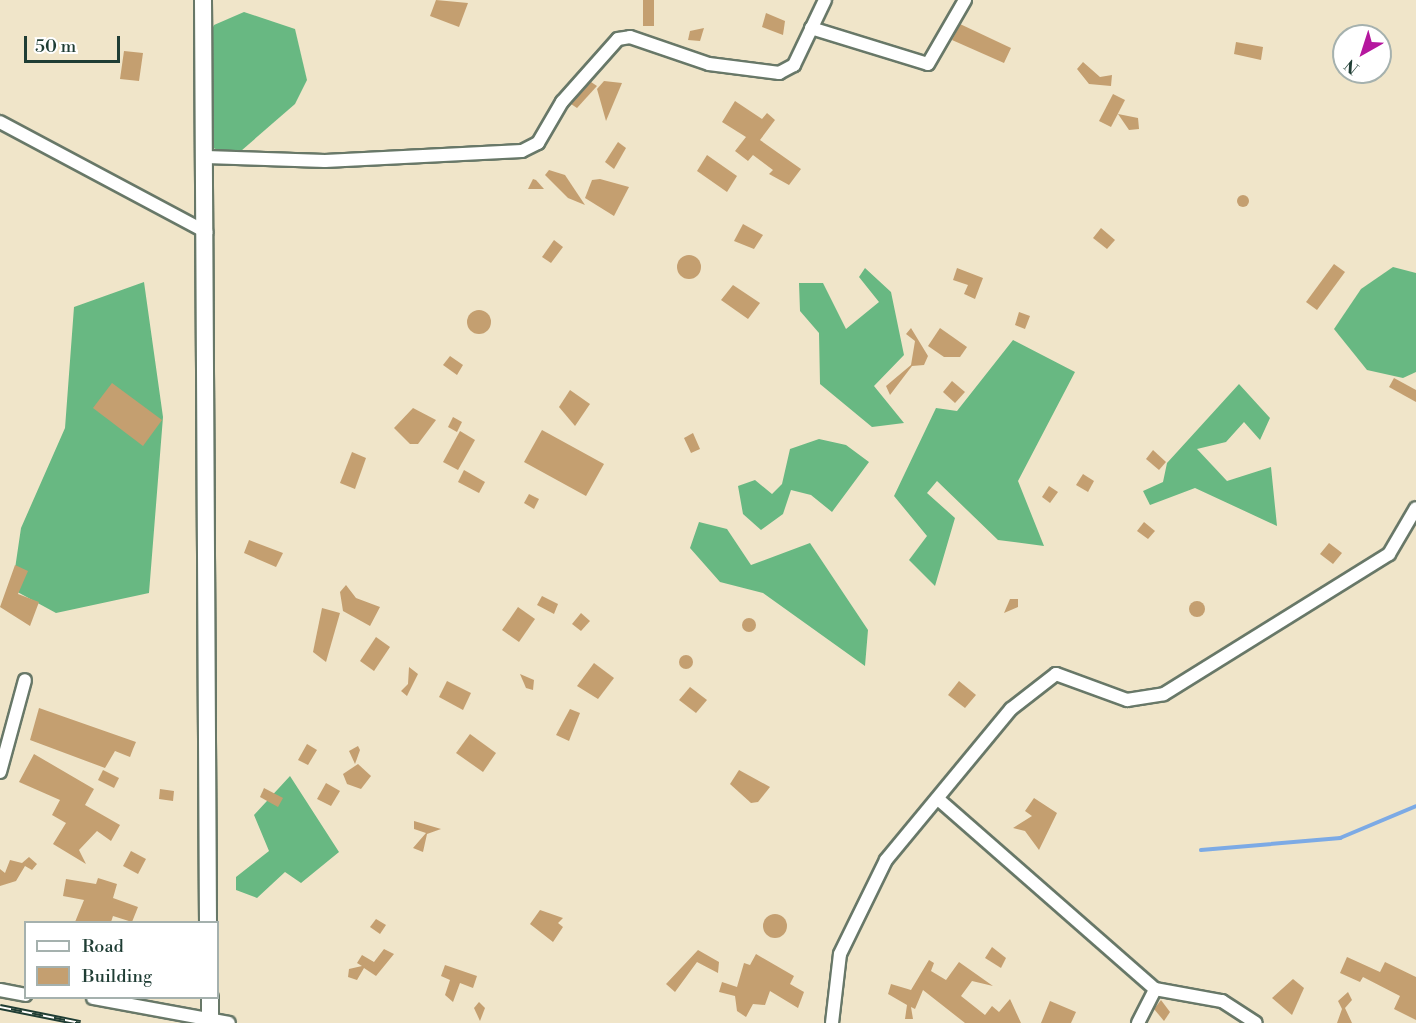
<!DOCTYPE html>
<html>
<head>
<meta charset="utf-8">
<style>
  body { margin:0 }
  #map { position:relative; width:1416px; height:1023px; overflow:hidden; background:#f0e5c9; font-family:"Libre Bodoni",serif }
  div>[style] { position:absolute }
  .forest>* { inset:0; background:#68b882 }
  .stream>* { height:4px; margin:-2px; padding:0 2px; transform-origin:2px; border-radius:2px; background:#7caae5 }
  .building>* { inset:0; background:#c49f70 }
  .round { border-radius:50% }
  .roads { filter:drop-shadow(2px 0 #687868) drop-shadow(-2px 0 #687868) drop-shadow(0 2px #687868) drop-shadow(0 -2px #687868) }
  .street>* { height:12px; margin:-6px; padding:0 6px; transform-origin:6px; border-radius:6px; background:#fff }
  .secondary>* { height:16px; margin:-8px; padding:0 8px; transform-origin:8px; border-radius:8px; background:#fff }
  .rail>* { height:6px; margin-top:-3px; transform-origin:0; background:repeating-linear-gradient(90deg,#fff 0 11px,#1f3d34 0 22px); box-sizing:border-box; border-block:2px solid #1f3d34 }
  span { translate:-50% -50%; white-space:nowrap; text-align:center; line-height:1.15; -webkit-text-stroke:4.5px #fff; paint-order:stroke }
  .legend { position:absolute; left:24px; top:921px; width:195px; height:78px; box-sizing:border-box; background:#fff; border:2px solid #a5b1ae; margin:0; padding:8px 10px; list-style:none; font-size:18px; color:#1f3d34 }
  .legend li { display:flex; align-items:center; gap:12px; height:30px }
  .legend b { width:30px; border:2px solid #a5b1ae }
  .north { position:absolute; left:1332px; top:24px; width:60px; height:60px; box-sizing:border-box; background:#fff; border:2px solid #a5b1ae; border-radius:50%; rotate:219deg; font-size:16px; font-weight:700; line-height:24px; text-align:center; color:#1f3d34 }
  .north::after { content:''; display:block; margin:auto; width:21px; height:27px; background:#b5179e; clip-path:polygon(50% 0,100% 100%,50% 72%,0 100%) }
  .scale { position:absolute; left:24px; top:36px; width:96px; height:27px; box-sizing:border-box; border:3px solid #1f3d34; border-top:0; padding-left:8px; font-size:18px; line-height:21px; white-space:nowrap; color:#1f3d34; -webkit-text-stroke:4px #fff; paint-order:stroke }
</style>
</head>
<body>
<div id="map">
  <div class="forest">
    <div style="clip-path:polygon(244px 12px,295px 29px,307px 80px,295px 104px,234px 157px,204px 144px,194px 66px,214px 25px)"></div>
    <div style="clip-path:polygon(1393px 267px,1416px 273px,1416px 372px,1403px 378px,1367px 370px,1334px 329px,1361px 289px)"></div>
    <div style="clip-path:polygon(865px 268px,891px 292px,904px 355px,874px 386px,904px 423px,872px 427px,820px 384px,819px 333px,800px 311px,799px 283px,823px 283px,846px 329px,879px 302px,859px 277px)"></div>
    <div style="clip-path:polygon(144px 282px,163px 417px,149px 593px,56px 613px,12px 589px,21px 528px,65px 428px,74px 307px)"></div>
    <div style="clip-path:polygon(1013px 340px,1075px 372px,1018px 481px,1044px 546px,998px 540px,937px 481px,927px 493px,955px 518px,935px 586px,909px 560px,927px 536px,894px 496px,936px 408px,957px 411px)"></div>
    <div style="clip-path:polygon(1239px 384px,1270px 418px,1260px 440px,1244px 422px,1226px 442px,1197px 449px,1227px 481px,1271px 467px,1277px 526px,1195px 488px,1150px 505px,1143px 491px,1163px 482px,1167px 463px)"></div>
    <div style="clip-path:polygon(819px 439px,846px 445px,869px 462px,832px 512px,811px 495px,791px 490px,783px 514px,761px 530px,743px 514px,738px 486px,755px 480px,772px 494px,782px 484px,790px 449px)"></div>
    <div style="clip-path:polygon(699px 522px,727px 529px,751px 565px,810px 543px,868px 630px,865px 666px,763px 593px,720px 582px,690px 548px)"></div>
    <div style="clip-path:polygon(290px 776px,339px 852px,301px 883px,285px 872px,257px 898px,236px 890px,236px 877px,269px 851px,254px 815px)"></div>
  </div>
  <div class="stream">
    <div style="left:1201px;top:850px;width:140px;rotate:-4.9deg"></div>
    <div style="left:1340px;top:838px;width:82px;rotate:-22.8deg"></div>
  </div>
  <div class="building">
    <div style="clip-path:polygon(436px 0,468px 3px,459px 27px,430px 16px)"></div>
    <div style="clip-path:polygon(643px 0,654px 0,654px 26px,643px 26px)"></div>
    <div style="clip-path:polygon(766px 13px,785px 21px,783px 35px,762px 27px)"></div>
    <div style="clip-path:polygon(960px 24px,1011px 48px,1004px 63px,952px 40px)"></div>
    <div style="clip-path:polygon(704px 28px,700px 41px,688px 40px,690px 31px)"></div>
    <div style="clip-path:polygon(1236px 42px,1263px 47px,1261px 60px,1234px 54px)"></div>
    <div style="clip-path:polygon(124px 51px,143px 53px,139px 81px,120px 79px)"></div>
    <div style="clip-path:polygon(1083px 62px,1100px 77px,1112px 75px,1111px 86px,1089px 84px,1077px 69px)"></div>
    <div style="clip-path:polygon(604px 81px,622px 83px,606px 121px,597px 89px)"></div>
    <div style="clip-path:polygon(591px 82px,597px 86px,577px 108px,571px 104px)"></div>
    <div style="clip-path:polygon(1113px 94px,1125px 100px,1111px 127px,1099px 121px)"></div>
    <div style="clip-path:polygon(735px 101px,762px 119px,767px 113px,775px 120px,760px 140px,801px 169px,789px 185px,769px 174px,773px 170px,753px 155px,748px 161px,735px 151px,746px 137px,722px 122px)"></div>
    <div style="clip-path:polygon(1118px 114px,1138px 118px,1139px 129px,1129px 130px)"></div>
    <div style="clip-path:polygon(618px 142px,626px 148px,614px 169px,605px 162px)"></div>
    <div style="clip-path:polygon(707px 155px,737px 176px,727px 192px,697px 171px)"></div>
    <div style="clip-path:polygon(549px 170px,565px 175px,585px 205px,568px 198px,545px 175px)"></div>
    <div style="clip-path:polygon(533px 179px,536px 180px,544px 189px,528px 189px)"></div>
    <div style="clip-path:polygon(600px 179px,629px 187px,614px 216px,585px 198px,592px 180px)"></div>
    <div class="round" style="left:1237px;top:195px;width:12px;height:12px"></div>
    <div style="clip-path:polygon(743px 224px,763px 235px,754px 249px,734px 241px)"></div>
    <div style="clip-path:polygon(1101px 228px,1115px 240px,1107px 249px,1093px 238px)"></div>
    <div style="clip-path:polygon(554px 240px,563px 247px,551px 263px,542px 257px)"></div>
    <div class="round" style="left:677px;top:255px;width:24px;height:24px"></div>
    <div style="clip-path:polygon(1334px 264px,1345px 272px,1317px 310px,1306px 302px)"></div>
    <div style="clip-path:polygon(957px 268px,983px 278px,975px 299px,964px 294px,968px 285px,953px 280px)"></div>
    <div style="clip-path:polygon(733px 285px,760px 303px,748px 319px,721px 300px)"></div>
    <div class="round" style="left:467px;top:310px;width:24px;height:24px"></div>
    <div style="clip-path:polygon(1019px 312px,1030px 316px,1025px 329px,1015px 325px)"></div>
    <div style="clip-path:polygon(911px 328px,928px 356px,924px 365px,912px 366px,890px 395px,886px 386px,911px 365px,915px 341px,906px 334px)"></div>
    <div style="clip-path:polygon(940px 328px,967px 347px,960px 357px,944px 357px,928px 346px)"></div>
    <div style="clip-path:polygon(450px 356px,463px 365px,457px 375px,443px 365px)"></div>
    <div style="clip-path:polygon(1394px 378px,1416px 390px,1416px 402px,1389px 387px)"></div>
    <div style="clip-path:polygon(952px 381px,965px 392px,955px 403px,943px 392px)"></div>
    <div style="clip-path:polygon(112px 383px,162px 420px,143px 446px,93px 408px)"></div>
    <div style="clip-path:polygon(570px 390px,590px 404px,575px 426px,559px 407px)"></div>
    <div style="clip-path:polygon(413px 408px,436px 420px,418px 444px,410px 444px,394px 428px)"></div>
    <div style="clip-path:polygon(453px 417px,462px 422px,457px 432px,448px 427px)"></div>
    <div style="clip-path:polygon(542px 430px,604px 464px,586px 496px,524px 462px)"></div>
    <div style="clip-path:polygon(460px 431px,475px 440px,458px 470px,443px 462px)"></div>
    <div style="clip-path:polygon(693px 433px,700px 449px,691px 453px,684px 438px)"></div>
    <div style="clip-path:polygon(1153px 450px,1166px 462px,1159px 470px,1146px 459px)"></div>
    <div style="clip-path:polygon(352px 452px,366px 458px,355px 489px,340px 483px)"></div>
    <div style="clip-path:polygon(464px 470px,485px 482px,479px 493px,458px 482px)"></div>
    <div style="clip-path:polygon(1083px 474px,1094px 481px,1088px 492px,1076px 485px)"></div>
    <div style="clip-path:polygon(1049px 486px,1058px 492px,1050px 503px,1042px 497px)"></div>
    <div style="clip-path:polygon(529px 494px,539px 499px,534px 509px,524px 503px)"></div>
    <div style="clip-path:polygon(1144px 522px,1155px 531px,1148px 539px,1137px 531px)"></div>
    <div style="clip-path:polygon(249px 540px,283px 553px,276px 567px,244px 553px)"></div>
    <div style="clip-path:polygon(1329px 543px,1342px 553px,1333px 564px,1320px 554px)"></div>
    <div style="clip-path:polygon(15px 565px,28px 571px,18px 594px,39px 602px,30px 626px,0 607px)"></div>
    <div style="clip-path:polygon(346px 585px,356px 598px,380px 607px,370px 626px,343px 611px,340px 592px)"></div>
    <div style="clip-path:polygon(542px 596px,558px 604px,554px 614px,537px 605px)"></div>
    <div style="clip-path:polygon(1010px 599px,1018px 599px,1018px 607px,1004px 613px)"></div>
    <div class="round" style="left:1189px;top:601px;width:16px;height:16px"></div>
    <div style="clip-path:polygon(518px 607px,535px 619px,519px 642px,502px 630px)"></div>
    <div style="clip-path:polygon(322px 608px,340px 613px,326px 662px,313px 652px)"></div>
    <div style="clip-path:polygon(581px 613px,590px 621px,581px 631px,572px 624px)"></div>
    <div class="round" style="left:742px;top:618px;width:14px;height:14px"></div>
    <div style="clip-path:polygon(376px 637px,390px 647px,374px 671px,360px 661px)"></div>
    <div class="round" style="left:679px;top:655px;width:14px;height:14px"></div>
    <div style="clip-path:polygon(594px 663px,614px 678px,598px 699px,577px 686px)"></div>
    <div style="clip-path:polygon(409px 667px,418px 674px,407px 696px,401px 691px,408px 684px)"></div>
    <div style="clip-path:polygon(520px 674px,534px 680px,533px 690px,526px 688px)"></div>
    <div style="clip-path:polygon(447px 681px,471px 693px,463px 710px,439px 697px)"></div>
    <div style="clip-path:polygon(959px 681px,976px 695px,965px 708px,948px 695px)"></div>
    <div style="clip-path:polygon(690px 687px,707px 700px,696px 713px,679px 700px)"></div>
    <div style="clip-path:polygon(39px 708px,136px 742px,133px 749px,130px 757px,115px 751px,105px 768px,30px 740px)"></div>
    <div style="clip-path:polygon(570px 709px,580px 713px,569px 741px,556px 735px)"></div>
    <div style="clip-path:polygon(470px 734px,496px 753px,483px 772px,456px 753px)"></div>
    <div style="clip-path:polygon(307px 744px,317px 750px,308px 765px,298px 760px)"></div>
    <div style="clip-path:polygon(358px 746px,360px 750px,355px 764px,349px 751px)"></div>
    <div style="clip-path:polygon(34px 754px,94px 789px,85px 805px,120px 825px,111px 841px,97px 831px,79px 850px,86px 864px,53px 844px,66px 823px,52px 815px,60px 800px,19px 782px)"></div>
    <div style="clip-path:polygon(358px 764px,371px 776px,361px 789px,347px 784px,343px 774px)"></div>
    <div style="clip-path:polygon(103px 770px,119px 778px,114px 788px,98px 780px)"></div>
    <div style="clip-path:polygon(739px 770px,770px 787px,758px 802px,751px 803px,730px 784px)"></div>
    <div style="clip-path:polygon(326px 783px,340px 791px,331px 806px,317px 799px)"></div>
    <div style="clip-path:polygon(264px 788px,283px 798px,278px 807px,260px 797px)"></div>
    <div style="clip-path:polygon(160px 789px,174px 791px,173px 801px,159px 799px)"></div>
    <div style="clip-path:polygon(1034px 798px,1057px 813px,1039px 850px,1025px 831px,1013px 828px,1032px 816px,1025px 811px)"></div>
    <div style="clip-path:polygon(414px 821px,441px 829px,427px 834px,423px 852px,413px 848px,426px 833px,414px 829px)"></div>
    <div style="clip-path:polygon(131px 851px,146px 859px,138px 874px,123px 866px)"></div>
    <div style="clip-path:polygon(29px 857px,37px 864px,32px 870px,25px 866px,16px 881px,0 886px,0 869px,5px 873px,10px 860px,22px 863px)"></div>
    <div style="clip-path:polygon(98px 878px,117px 884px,113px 898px,138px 907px,132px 922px,113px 916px,111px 922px,75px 922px,84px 900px,63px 896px,66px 879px,96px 884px)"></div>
    <div style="clip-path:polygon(540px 910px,563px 918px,558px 923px,563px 927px,553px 942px,530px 924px)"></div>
    <div class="round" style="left:763px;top:914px;width:24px;height:24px"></div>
    <div style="clip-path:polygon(376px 919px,386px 925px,380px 934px,370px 927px)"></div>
    <div style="clip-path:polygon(992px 947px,1006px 958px,1001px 968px,985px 958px)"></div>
    <div style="clip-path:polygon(384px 949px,394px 954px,376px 976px,364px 968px,357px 980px,348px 977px,349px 969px,362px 966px,357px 963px,362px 955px,374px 962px)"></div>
    <div style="clip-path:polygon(698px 950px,719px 962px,718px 973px,697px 962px,675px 992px,666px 984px)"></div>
    <div style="clip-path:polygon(756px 954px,794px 976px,790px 984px,804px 992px,798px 1008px,770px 991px,765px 1005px,753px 1004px,746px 1017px,737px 1011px,735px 996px,719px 992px,722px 982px,737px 987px,744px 963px,750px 965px)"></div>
    <div style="clip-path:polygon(1347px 957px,1380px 972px,1385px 962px,1416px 977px,1416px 1020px,1394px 1009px,1400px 996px,1363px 977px,1360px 982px,1340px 973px)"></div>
    <div style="clip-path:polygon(929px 960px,934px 963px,931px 971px,946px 980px,959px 962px,993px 986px,972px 981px,961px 996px,985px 1015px,992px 1006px,999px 1012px,1010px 999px,1021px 1023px,965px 1023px,923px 990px,915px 1009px,911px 1007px,913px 1019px,905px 1019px,907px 1005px,888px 994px,891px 984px,911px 990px)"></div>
    <div style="clip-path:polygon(445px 965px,477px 976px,473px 988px,460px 983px,453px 1002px,445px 995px,450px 980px,441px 976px)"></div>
    <div style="clip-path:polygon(1293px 979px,1304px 988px,1292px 1015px,1272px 998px)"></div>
    <div style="clip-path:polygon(1348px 992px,1352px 1000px,1345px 1008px,1352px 1023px,1337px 1023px,1342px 1009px,1338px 1001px)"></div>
    <div style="clip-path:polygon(1161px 1000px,1170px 1012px,1164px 1021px,1154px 1009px)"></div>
    <div style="clip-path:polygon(1050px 1001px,1076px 1012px,1071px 1023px,1041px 1023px)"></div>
    <div style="clip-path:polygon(479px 1002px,485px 1008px,480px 1021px,474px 1008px)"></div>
  </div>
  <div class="roads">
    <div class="street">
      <div style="left:811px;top:28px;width:122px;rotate:17.1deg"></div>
      <div style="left:928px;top:64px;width:74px;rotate:-60deg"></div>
      <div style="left:0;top:122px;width:234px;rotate:28.1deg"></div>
      <div style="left:206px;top:157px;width:119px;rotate:1.9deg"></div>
      <div style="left:325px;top:161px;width:197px;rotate:-2.9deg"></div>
      <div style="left:522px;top:151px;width:18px;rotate:-27deg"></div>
      <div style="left:538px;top:143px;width:48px;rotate:-59.7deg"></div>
      <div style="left:562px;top:102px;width:84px;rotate:-48.4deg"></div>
      <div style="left:618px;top:39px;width:12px;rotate:-9deg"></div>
      <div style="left:630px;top:37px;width:83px;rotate:18.9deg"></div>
      <div style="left:709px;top:64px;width:71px;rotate:7.3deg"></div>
      <div style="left:779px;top:73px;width:17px;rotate:-28deg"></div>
      <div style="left:794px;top:65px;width:72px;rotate:-64.5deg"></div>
      <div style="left:0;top:772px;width:95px;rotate:-74.8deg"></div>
      <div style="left:938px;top:799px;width:288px;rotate:41.2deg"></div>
      <div style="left:1155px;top:989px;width:68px;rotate:10.2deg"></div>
      <div style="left:1222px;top:1001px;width:40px;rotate:32.9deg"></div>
      <div style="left:0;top:990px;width:26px;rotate:11deg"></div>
      <div style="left:93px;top:998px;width:138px;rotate:10.4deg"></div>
      <div style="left:832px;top:1023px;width:69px;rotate:-83.4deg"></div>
      <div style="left:840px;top:954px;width:105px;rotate:-63.9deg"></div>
      <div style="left:886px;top:860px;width:196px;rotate:-50.4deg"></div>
      <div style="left:1011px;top:709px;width:57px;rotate:-37.9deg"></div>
      <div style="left:1056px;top:674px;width:76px;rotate:20.1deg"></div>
      <div style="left:1127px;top:700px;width:37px;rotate:-9deg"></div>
      <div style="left:1164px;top:694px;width:265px;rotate:-31.9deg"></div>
      <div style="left:1389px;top:554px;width:53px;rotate:-59.6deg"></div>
      <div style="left:1138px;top:1023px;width:38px;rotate:-63deg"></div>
    </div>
    <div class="secondary">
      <div style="left:203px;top:0;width:922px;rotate:89.69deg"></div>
      <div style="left:210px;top:998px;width:25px;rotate:90deg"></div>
    </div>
  </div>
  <div class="rail">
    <div style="left:0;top:1007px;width:82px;rotate:11.3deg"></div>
  </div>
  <ul class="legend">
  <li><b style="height:8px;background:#fff"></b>Road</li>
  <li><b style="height:16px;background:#c49f70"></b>Building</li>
  </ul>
  <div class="north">N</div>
  <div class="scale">50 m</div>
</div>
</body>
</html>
